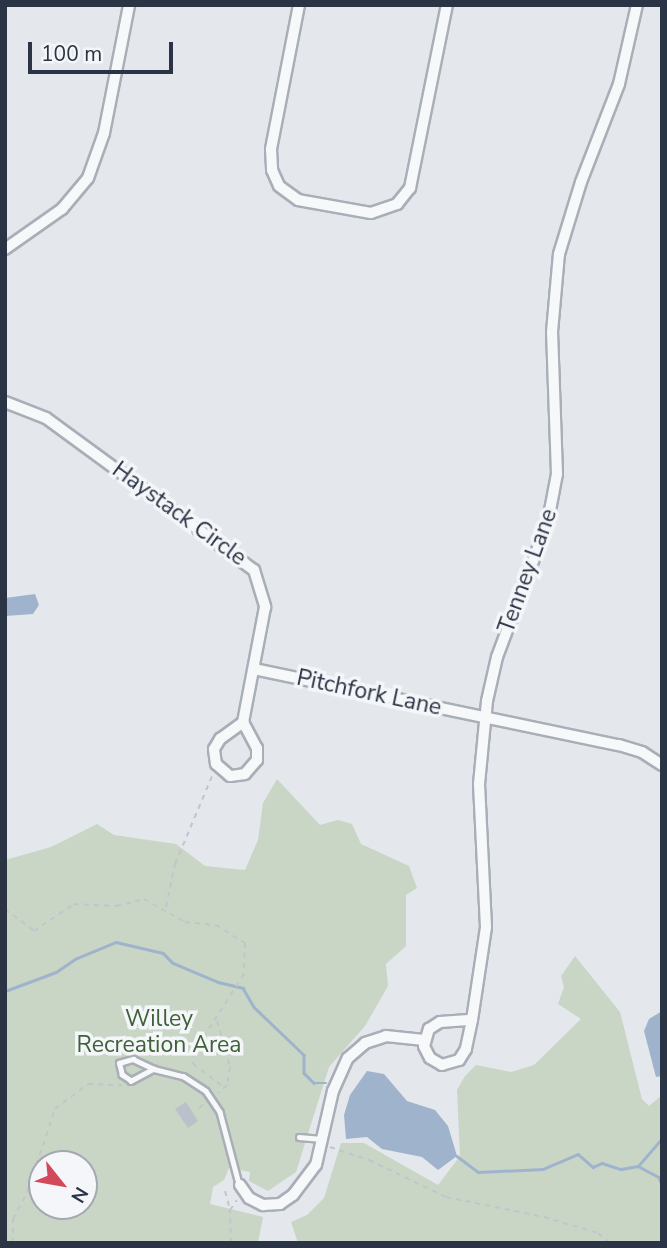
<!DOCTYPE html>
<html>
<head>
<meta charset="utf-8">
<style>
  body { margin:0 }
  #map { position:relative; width:667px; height:1248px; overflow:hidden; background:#e4e7ec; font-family:"Nunito Sans",sans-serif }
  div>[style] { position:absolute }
  .green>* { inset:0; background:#c9d6c5 }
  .water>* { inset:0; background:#9fb4cc }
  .stream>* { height:2.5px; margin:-1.25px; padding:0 1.25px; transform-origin:1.25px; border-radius:1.25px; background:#9fb4cc }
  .building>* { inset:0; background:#bbc0ca }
  .path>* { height:2px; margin-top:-1px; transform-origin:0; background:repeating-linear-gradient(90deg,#c2c5cb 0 5px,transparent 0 10px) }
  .roads { filter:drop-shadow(2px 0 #a9aeb7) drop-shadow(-2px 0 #a9aeb7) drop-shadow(0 2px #a9aeb7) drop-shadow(0 -2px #a9aeb7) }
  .lane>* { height:4.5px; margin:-2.25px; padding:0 2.25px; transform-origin:2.25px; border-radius:2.25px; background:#f7f8fa }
  .street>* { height:10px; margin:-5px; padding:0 5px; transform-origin:5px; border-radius:5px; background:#f7f8fa }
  span { translate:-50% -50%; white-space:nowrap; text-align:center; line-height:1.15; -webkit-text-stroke:7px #f4f6f9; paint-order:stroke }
  .street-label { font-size:23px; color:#2b3445 }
  .park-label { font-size:23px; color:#3f6138 }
  .frame { position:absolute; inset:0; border:7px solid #2b3445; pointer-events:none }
  .north { position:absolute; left:28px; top:1150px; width:70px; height:70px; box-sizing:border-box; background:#f4f6f9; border:2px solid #a4a8b1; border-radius:50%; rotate:121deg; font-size:19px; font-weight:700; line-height:28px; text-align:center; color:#2b3445 }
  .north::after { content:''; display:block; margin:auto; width:24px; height:32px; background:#d1495b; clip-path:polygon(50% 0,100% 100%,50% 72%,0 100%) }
  .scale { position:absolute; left:28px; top:42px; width:145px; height:32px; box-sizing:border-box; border:4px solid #2b3445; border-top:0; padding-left:9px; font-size:21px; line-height:24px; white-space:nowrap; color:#2b3445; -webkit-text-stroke:5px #f4f6f9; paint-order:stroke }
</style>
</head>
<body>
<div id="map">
  <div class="green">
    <div style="clip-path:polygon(evenodd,277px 779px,320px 825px,338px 820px,352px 824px,361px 844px,409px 866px,417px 888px,406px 895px,406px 946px,386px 964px,388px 986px,365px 1026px,329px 1067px,296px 1172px,268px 1191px,249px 1181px,250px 1172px,229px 1168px,224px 1180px,213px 1187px,210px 1204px,263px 1217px,258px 1243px,5px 1243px,5px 860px,51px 847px,97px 824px,114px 835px,176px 844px,205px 866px,245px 870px,258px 840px,263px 803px,277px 779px,42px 1164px,84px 1164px,84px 1206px,42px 1206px,42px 1164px)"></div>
    <div style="clip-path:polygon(575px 956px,620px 1012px,642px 1099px,649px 1106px,662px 1095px,662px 1243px,298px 1243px,291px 1222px,307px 1215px,324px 1198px,341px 1143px,364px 1143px,438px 1185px,460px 1156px,457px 1090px,465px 1076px,476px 1065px,511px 1072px,534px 1065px,581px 1019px,558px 1004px,564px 987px,561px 976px)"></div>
  </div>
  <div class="water">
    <div style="clip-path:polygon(35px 594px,39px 605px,33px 614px,5px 616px,5px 598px)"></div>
    <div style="clip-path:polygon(662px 1011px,662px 1076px,656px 1077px,644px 1031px,649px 1019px)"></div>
    <div style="clip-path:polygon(367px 1071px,384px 1074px,407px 1101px,435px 1110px,448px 1126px,457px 1156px,438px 1170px,422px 1157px,382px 1149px,367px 1137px,346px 1139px,344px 1115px,350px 1095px)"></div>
  </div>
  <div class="stream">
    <div style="left:5px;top:991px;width:54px;rotate:-20.4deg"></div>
    <div style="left:56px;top:972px;width:23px;rotate:-34deg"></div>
    <div style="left:75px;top:959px;width:44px;rotate:-22.5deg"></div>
    <div style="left:116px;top:942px;width:48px;rotate:13.2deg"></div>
    <div style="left:163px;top:953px;width:14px;rotate:45deg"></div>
    <div style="left:173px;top:963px;width:49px;rotate:22.9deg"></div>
    <div style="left:218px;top:982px;width:26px;rotate:13deg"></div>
    <div style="left:243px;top:988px;width:22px;rotate:60deg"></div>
    <div style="left:254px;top:1007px;width:69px;rotate:43.8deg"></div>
    <div style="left:304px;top:1055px;width:18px;rotate:90deg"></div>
    <div style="left:304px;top:1073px;width:14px;rotate:45deg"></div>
    <div style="left:314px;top:1083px;width:12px"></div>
    <div style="left:457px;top:1156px;width:26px;rotate:37deg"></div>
    <div style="left:478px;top:1172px;width:65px;rotate:-2.6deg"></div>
    <div style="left:543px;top:1169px;width:38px;rotate:-23deg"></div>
    <div style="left:578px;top:1154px;width:20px;rotate:41deg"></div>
    <div style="left:593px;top:1167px;width:10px;rotate:-24deg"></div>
    <div style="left:602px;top:1163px;width:20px;rotate:18deg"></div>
    <div style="left:621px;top:1169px;width:17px;rotate:-10deg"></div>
    <div style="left:638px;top:1166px;width:24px;rotate:28deg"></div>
    <div style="left:659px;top:1177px;width:9px;rotate:69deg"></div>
    <div style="left:638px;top:1166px;width:37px;rotate:-49deg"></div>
  </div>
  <div class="building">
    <div style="clip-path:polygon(186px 1102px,198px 1121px,188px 1128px,175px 1109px)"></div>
  </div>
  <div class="path">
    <div style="left:166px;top:907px;width:44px;rotate:-78.2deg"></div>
    <div style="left:175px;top:864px;width:98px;rotate:-67.1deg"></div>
    <div style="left:5px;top:909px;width:36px;rotate:37deg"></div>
    <div style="left:34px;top:931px;width:48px;rotate:-34deg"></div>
    <div style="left:74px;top:904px;width:42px;rotate:2.7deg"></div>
    <div style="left:116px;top:906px;width:29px;rotate:-14deg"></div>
    <div style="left:144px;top:899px;width:47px;rotate:29.3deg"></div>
    <div style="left:185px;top:922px;width:31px;rotate:6deg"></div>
    <div style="left:216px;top:925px;width:34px;rotate:32deg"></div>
    <div style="left:245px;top:943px;width:31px;rotate:92deg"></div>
    <div style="left:244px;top:974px;width:93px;rotate:122.7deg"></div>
    <div style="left:194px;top:1052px;width:12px;rotate:95deg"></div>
    <div style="left:193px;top:1064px;width:40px;rotate:37deg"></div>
    <div style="left:217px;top:1021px;width:48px;rotate:74.2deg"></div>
    <div style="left:230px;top:1067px;width:18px;rotate:99deg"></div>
    <div style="left:227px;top:1085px;width:12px;rotate:138deg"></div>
    <div style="left:199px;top:1108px;width:8px;rotate:-40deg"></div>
    <div style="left:330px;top:1147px;width:41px;rotate:18.4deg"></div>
    <div style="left:369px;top:1160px;width:85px;rotate:25.7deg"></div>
    <div style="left:446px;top:1197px;width:100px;rotate:11.5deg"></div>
    <div style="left:544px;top:1217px;width:56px;rotate:16.5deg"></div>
    <div style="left:598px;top:1233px;width:16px;rotate:40deg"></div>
    <div style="left:225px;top:1191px;width:20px;rotate:75deg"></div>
    <div style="left:13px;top:1243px;width:24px;rotate:-90deg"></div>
    <div style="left:13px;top:1219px;width:30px;rotate:-62deg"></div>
    <div style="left:27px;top:1193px;width:89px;rotate:-71.6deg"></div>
    <div style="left:55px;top:1109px;width:41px;rotate:-37.1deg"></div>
    <div style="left:88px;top:1084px;width:34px;rotate:2deg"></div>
    <div style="left:231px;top:1243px;width:33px;rotate:-92deg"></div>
    <div style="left:230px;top:1210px;width:12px;rotate:-55deg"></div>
  </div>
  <div class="roads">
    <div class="lane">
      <div style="left:154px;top:1069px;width:26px;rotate:152deg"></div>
      <div style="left:131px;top:1081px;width:11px;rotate:-146deg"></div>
      <div style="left:122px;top:1075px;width:12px;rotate:-104deg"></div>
      <div style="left:119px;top:1063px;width:15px;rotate:-16deg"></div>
      <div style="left:133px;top:1059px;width:23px;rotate:25deg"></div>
      <div style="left:154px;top:1069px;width:30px;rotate:14deg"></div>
      <div style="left:183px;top:1076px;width:27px;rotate:33deg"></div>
      <div style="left:206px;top:1091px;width:25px;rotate:56deg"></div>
      <div style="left:220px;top:1112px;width:74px;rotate:75.2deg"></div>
      <div style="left:299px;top:1137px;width:23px;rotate:5deg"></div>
    </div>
    <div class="street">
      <div style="left:299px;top:5px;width:147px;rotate:101deg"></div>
      <div style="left:271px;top:149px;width:21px;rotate:87deg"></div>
      <div style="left:272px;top:170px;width:17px;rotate:66deg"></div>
      <div style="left:279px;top:186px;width:24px;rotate:36deg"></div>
      <div style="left:298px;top:200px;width:74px;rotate:10.1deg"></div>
      <div style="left:371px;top:213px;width:28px;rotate:-19deg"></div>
      <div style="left:397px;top:204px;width:21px;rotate:-51deg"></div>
      <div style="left:410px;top:188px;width:187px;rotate:-78.6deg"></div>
      <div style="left:5px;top:249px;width:70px;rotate:-35.1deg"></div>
      <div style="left:62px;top:209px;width:40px;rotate:-50deg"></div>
      <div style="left:88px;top:178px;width:48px;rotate:-70.4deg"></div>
      <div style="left:104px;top:133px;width:130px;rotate:-78.9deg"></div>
      <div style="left:5px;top:402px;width:44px;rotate:21.3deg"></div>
      <div style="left:46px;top:418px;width:258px;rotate:36.2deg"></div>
      <div style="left:254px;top:570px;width:39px;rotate:73deg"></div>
      <div style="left:265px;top:607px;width:117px;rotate:100.8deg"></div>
      <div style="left:254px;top:669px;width:373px;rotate:11.8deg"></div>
      <div style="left:619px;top:745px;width:24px;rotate:17deg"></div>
      <div style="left:642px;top:752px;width:24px;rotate:33deg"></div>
      <div style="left:243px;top:722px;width:30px;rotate:62deg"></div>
      <div style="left:257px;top:748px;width:12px;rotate:90deg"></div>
      <div style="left:257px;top:760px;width:18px;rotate:131deg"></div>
      <div style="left:245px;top:774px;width:15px;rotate:172deg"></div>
      <div style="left:230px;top:776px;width:18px;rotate:-139deg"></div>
      <div style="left:216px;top:764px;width:15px;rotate:-98deg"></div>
      <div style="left:214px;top:749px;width:12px;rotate:-59deg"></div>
      <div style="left:220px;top:739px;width:29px;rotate:-36deg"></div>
      <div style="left:472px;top:1020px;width:94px;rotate:-81.4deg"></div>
      <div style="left:486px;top:927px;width:143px;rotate:-92.8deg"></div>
      <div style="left:479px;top:784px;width:83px;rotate:-84.5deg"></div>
      <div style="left:487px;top:701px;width:45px;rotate:-77.2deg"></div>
      <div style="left:497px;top:657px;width:145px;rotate:-69.4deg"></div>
      <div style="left:548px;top:521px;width:48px;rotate:-79.2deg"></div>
      <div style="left:557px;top:474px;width:142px;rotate:-92deg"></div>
      <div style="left:552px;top:332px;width:78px;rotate:-84.9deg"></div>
      <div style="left:559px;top:254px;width:75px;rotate:-73deg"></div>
      <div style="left:581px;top:182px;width:105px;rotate:-68.8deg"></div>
      <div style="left:619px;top:84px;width:81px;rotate:-77.2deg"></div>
      <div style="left:472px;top:1020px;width:30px;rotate:102deg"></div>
      <div style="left:466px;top:1049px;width:13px;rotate:122deg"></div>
      <div style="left:459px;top:1060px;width:18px;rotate:164deg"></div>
      <div style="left:442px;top:1065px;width:14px;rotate:-150deg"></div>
      <div style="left:430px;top:1058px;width:13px;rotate:-117deg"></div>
      <div style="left:424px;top:1046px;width:18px;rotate:-74deg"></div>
      <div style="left:429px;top:1029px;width:13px;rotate:-32deg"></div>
      <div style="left:440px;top:1022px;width:32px;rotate:-4deg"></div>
      <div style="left:240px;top:1185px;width:16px;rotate:55deg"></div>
      <div style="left:249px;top:1198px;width:16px;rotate:27deg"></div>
      <div style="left:263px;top:1205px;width:17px;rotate:-3deg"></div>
      <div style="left:280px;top:1204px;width:16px;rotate:-35deg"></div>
      <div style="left:293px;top:1195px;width:38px;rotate:-53deg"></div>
      <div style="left:316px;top:1165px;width:76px;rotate:-77.1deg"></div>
      <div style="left:333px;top:1091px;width:36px;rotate:-66deg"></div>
      <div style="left:348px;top:1058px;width:23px;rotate:-41deg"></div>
      <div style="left:365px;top:1043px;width:22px;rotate:-18deg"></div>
      <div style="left:386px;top:1036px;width:38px;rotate:6deg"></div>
    </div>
  </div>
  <div class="street-label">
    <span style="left:179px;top:514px;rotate:36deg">Haystack Circle</span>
    <span style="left:528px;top:571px;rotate:-70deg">Tenney Lane</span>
    <span style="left:369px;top:693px;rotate:12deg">Pitchfork Lane</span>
  </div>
  <div class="park-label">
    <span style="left:159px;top:1032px">Willey<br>Recreation Area</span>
  </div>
  <div class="frame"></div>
  <div class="north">N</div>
  <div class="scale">100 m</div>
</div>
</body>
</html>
